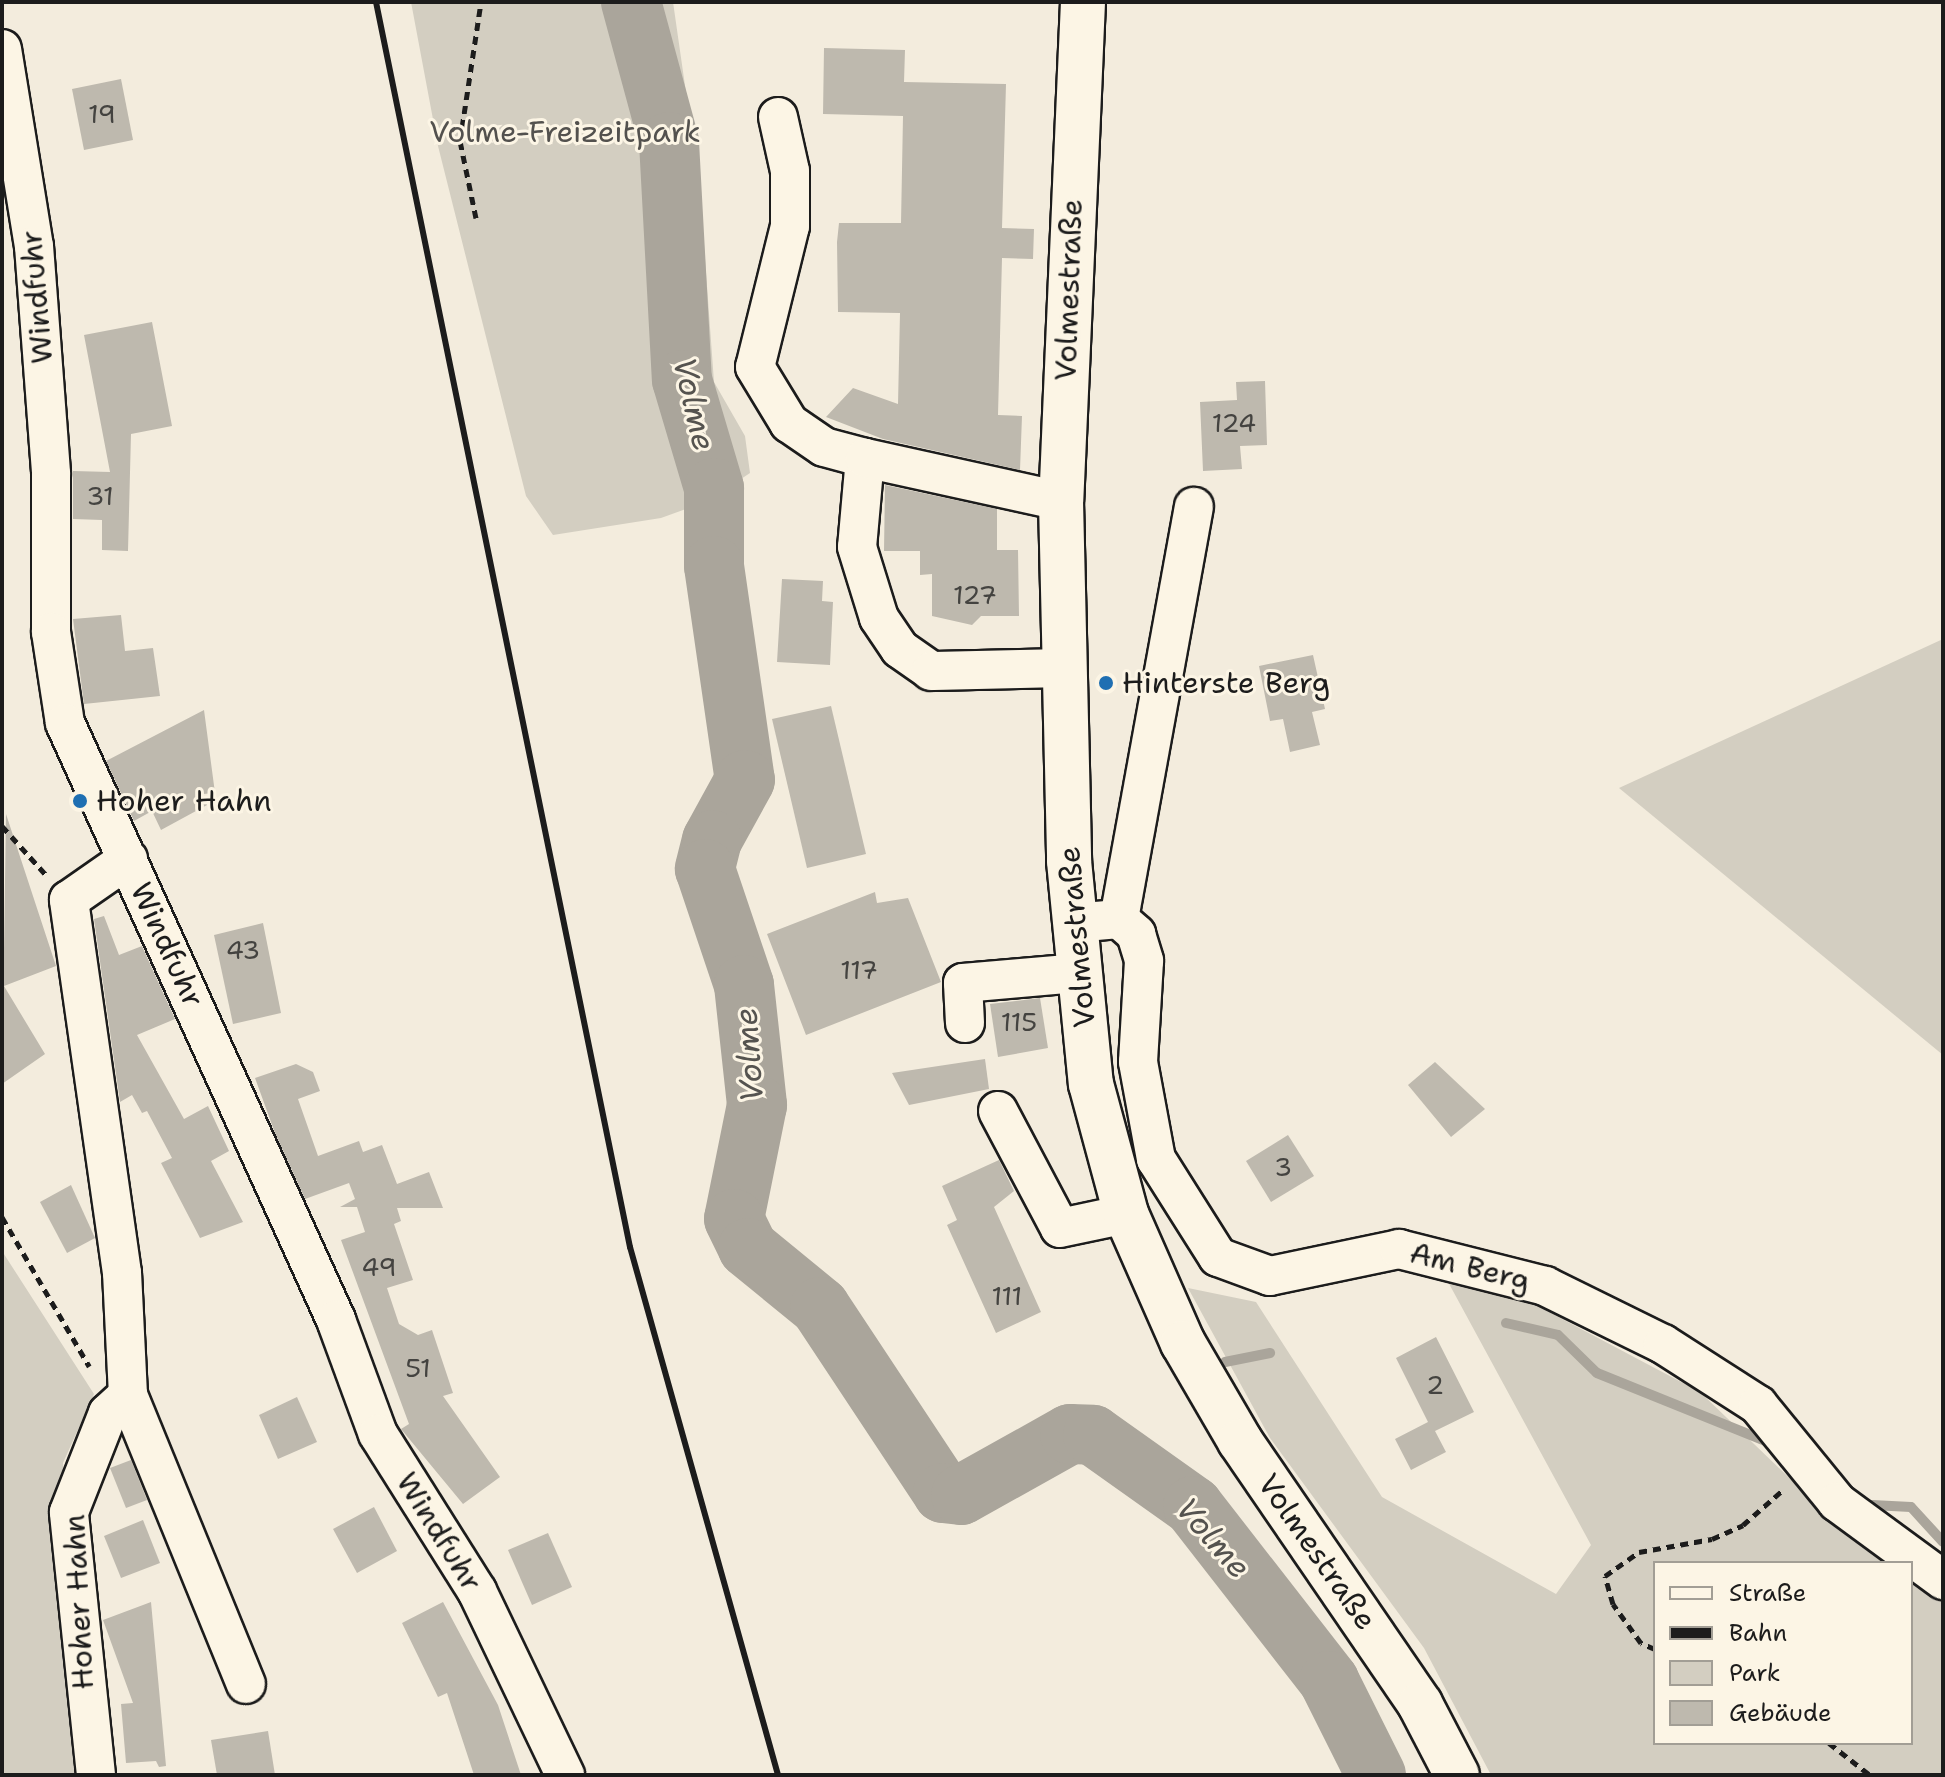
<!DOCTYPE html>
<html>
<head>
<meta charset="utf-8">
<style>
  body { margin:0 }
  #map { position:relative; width:1945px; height:1777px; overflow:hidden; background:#f3ecdd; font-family:"Shantell Sans",sans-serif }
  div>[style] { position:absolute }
  .green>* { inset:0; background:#d3cec1 }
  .stream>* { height:10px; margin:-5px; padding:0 5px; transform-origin:5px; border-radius:5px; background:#aaa59b }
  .river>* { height:60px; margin:-30px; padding:0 30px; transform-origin:30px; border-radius:30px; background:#aaa59b }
  .building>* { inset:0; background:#beb9ae }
  .path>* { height:5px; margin-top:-2.5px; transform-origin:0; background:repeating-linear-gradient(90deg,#1c1c1c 0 8px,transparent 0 14px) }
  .roads { filter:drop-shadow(2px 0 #1c1c1c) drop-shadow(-2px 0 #1c1c1c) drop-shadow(0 2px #1c1c1c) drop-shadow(0 -2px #1c1c1c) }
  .minor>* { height:38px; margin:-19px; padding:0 19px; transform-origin:19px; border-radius:19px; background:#fcf5e5 }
  .major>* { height:44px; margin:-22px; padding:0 22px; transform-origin:22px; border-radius:22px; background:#fcf5e5 }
  .rail>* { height:6px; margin:-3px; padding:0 3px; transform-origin:3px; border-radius:3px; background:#1c1c1c }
  .dots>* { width:22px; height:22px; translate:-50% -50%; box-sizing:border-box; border:4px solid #fcf5e5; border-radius:50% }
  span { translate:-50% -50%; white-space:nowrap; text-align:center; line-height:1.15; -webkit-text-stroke:6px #fcf5e5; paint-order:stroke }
  .number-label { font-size:26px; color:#444340 }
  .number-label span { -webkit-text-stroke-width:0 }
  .park-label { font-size:30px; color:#53514e }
  .street-label { font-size:30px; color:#1c1c1c }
  .poi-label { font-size:30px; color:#1c1c1c }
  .left { translate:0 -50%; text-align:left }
  .water-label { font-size:32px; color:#55534f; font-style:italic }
  .frame { position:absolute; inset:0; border:4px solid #1c1c1c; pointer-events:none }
  .legend { position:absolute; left:1653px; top:1561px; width:260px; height:184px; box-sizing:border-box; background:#fcf5e5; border:2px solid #a29e95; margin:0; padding:10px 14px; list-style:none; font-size:24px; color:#1c1c1c }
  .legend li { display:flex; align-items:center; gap:16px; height:40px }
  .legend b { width:40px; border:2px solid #a29e95 }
</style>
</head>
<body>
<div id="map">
  <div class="green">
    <div style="clip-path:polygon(411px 2px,673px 2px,700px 190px,714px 382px,745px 436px,750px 473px,708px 501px,661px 518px,553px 535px,526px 496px,438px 146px)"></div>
    <div style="clip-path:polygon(1943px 639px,1943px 1055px,1619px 788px)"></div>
    <div style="clip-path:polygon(2px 1251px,94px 1394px,63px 1463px,80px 1775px,2px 1775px)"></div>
    <div style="clip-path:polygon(1447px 1280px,1515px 1294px,1700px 1392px,1835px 1522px,1896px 1563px,1655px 1563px,1655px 1743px,1911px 1743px,1911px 1573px,1943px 1595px,1943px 1775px,1491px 1775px,1424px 1648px,1270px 1438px,1188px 1288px,1256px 1302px,1382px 1497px,1556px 1594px,1591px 1545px)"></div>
  </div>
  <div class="stream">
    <div style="left:1506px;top:1323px;width:53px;rotate:13deg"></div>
    <div style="left:1558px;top:1335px;width:54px;rotate:44.3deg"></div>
    <div style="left:1597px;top:1373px;width:184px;rotate:22deg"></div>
    <div style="left:1225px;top:1362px;width:46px;rotate:-11.3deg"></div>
    <div style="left:1872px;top:1505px;width:39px;rotate:3deg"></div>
    <div style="left:1911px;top:1507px;width:47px;rotate:47.6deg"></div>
  </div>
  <div class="river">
    <div style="left:631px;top:2px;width:145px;rotate:74.8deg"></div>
    <div style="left:669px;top:142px;width:238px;rotate:86.9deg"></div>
    <div style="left:682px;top:380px;width:113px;rotate:73.5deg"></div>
    <div style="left:714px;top:488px;width:78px;rotate:90deg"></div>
    <div style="left:714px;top:566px;width:216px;rotate:81.8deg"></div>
    <div style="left:745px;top:780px;width:68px;rotate:118.8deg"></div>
    <div style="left:712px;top:840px;width:30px;rotate:104deg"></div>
    <div style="left:705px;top:869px;width:122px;rotate:71.4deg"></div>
    <div style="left:744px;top:985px;width:121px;rotate:83.8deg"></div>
    <div style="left:757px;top:1105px;width:116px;rotate:101.4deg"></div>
    <div style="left:734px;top:1219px;width:32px;rotate:64deg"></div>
    <div style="left:748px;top:1248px;width:93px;rotate:39.3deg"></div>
    <div style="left:820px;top:1307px;width:223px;rotate:56.5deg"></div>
    <div style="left:943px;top:1493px;width:18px;rotate:6deg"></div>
    <div style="left:961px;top:1495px;width:125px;rotate:-29.2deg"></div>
    <div style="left:1070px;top:1434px;width:23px;rotate:2deg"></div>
    <div style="left:1093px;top:1435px;width:123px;rotate:35.4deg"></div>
    <div style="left:1193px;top:1506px;width:222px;rotate:52.1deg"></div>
    <div style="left:1329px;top:1681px;width:105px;rotate:63.4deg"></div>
  </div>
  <div class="building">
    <div style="clip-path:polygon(824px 48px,905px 50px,904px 82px,1006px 84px,1002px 228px,1034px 229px,1033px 259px,1002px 258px,998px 415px,1022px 416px,1020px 470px,883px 439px,826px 417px,853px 388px,898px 404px,900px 313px,838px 312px,837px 242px,839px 223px,901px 223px,903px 116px,823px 114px)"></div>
    <div style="clip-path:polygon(121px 79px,133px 140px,84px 150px,72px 89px)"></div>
    <div style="clip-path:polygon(152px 322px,172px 426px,131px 434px,128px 551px,102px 550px,102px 520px,73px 519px,73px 471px,110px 472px,84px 335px)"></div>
    <div style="clip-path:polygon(1265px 381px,1267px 445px,1240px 446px,1242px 469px,1203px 471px,1200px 402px,1237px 400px,1236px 382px)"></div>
    <div style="clip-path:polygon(885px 485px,997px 509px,997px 550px,1018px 550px,1019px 616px,981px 616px,972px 625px,932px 616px,932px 574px,920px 575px,920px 551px,884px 551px)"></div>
    <div style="clip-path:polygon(782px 579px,823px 581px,822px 601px,833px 602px,830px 665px,777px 662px)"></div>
    <div style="clip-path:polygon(121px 615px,125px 651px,153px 648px,160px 696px,84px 704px,73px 619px)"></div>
    <div style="clip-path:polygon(1313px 655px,1325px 709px,1312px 712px,1320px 745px,1290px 752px,1283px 719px,1270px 721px,1259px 666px)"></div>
    <div style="clip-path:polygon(831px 706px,866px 854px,807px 868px,772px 719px)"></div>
    <div style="clip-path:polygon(204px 710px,215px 793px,203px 794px,207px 805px,161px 830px,152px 811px,134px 821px,106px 761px)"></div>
    <div style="clip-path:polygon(6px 814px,56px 966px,4px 986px,45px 1054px,2px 1084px)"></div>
    <div style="clip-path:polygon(875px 892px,877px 903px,908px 898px,941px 982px,806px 1035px,767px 934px)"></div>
    <div style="clip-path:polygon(104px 916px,119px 955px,142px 946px,175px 1019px,137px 1035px,184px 1119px,208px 1106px,229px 1151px,211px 1161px,243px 1222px,200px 1238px,161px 1163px,172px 1158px,147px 1111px,142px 1113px,132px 1095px,120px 1102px,94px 919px)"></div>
    <div style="clip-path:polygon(263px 923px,281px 1013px,233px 1024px,214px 935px)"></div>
    <div style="clip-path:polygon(1040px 998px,1048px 1048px,998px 1057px,990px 1004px)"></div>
    <div style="clip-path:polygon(985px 1059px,989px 1089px,909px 1105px,892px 1073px)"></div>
    <div style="clip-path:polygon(1435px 1062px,1485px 1109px,1451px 1137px,1408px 1085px)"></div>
    <div style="clip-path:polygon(296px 1064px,313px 1072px,320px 1091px,298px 1099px,318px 1156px,359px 1141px,363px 1152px,382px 1145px,397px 1184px,429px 1172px,443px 1208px,397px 1208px,401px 1221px,394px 1224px,413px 1280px,387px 1288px,399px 1324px,418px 1335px,432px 1330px,453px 1393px,443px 1396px,500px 1477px,463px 1504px,401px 1429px,409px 1424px,341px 1240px,365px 1232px,357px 1207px,340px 1207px,355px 1199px,349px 1183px,305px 1199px,275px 1133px,255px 1078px)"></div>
    <div style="clip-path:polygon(1288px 1135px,1314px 1176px,1271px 1202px,1246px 1161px)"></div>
    <div style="clip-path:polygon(999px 1160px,1014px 1191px,994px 1207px,1041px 1312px,996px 1333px,947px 1225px,957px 1220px,942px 1186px)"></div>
    <div style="clip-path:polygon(71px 1185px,95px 1238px,67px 1253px,40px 1202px)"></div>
    <div style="clip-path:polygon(1436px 1337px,1474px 1412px,1435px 1431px,1446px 1452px,1411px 1470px,1395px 1439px,1428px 1422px,1396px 1358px)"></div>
    <div style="clip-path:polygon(297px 1397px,317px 1442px,278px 1459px,259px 1415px)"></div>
    <div style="clip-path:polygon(131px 1460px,147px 1500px,126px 1508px,110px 1468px)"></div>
    <div style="clip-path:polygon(374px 1507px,397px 1551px,357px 1573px,333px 1529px)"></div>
    <div style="clip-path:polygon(143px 1520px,160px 1563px,121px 1578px,104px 1536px)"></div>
    <div style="clip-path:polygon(548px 1533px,572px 1587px,532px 1605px,508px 1550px)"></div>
    <div style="clip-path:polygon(151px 1602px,166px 1766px,159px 1767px,156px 1761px,126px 1763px,121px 1704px,133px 1703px,103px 1620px)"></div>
    <div style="clip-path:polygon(443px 1602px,498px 1705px,521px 1775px,474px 1775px,447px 1693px,438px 1697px,402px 1623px)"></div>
    <div style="clip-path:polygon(268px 1731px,275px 1775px,217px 1775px,211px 1740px)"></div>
  </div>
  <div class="path">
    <div style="left:476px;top:218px;width:79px;rotate:-101.7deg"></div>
    <div style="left:460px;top:141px;width:141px;rotate:-81.4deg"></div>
    <div style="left:2px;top:826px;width:67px;rotate:48deg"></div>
    <div style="left:2px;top:1217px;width:173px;rotate:59.7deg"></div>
    <div style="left:1655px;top:1649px;width:15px;rotate:-157deg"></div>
    <div style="left:1641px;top:1643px;width:48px;rotate:-125.7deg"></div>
    <div style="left:1613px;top:1604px;width:29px;rotate:-106deg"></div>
    <div style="left:1605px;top:1576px;width:42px;rotate:-35.2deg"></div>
    <div style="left:1639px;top:1552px;width:74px;rotate:-10.1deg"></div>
    <div style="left:1712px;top:1539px;width:34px;rotate:-24deg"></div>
    <div style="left:1743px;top:1525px;width:55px;rotate:-41.3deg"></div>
    <div style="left:1829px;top:1743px;width:52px;rotate:38deg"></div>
  </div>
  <div class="roads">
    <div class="minor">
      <div style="left:2px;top:49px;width:200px;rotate:80.8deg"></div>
      <div style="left:34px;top:246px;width:229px;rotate:85.7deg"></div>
      <div style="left:51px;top:474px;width:158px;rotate:90deg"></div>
      <div style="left:51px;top:632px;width:92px;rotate:81.3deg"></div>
      <div style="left:65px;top:723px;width:656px;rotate:65.58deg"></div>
      <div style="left:336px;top:1320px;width:121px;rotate:69.8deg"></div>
      <div style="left:378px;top:1434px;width:186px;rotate:57.8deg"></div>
      <div style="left:477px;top:1591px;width:204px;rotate:64.4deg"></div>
      <div style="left:778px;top:117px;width:55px;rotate:77.5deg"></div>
      <div style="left:790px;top:171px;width:55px;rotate:90deg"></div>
      <div style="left:790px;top:226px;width:145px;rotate:103.9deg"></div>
      <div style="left:755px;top:367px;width:66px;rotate:58.7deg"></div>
      <div style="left:789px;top:423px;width:42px;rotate:34.4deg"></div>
      <div style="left:824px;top:447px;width:42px;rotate:15deg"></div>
      <div style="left:865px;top:458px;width:89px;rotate:95.1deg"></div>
      <div style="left:857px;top:547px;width:74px;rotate:72.8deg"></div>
      <div style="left:879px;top:618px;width:37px;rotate:56deg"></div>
      <div style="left:900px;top:649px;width:38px;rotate:35deg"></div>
      <div style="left:931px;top:671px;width:135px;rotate:-1.3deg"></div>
      <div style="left:865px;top:458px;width:201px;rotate:12.4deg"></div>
      <div style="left:1119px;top:919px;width:419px;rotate:-79.7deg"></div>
      <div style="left:1073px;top:923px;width:46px;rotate:-5deg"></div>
      <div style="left:1119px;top:919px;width:23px;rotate:41deg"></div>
      <div style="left:1136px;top:934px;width:28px;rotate:73deg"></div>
      <div style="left:1144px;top:961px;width:101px;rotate:93.4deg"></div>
      <div style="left:1138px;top:1062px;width:99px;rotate:79.5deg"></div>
      <div style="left:1156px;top:1159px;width:116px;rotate:57.7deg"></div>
      <div style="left:1218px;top:1257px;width:55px;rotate:20.1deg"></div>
      <div style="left:1270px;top:1276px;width:132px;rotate:-11.8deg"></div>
      <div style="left:1399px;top:1249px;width:151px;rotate:14.2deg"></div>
      <div style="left:1545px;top:1286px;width:131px;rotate:26.2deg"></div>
      <div style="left:1663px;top:1344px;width:113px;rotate:32.7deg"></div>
      <div style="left:1758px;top:1405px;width:125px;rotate:50.8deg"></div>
      <div style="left:1837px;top:1502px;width:132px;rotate:36.3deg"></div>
      <div style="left:965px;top:1023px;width:40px;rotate:-92.9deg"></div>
      <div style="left:963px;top:983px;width:114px;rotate:-5deg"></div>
      <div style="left:998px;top:1111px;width:132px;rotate:62.1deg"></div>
      <div style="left:1060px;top:1228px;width:67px;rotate:-12deg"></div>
      <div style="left:128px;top:1395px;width:312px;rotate:67.8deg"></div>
      <div style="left:96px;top:1775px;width:264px;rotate:-95.9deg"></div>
      <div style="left:69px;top:1512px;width:106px;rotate:-68.5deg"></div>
      <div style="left:108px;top:1413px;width:27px;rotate:-42deg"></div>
      <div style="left:128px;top:1395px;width:122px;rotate:-92.8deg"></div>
      <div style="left:122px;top:1273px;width:377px;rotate:-98.1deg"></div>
      <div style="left:69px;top:900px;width:72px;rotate:-34.8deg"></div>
    </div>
    <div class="major">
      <div style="left:1083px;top:2px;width:499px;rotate:92.5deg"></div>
      <div style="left:1061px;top:501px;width:360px;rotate:88.7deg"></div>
      <div style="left:1069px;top:861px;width:224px;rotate:84.4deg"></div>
      <div style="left:1091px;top:1084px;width:135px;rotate:74.9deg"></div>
      <div style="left:1126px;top:1214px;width:141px;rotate:66.2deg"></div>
      <div style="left:1183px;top:1343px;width:113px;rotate:59.8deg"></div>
      <div style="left:1240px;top:1441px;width:319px;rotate:55.6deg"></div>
      <div style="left:1420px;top:1704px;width:80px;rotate:62.5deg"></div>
    </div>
  </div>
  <div class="rail">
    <div style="left:376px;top:2px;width:1271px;rotate:78.47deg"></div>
    <div style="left:630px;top:1247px;width:548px;rotate:74.34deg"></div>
  </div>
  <div class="dots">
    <div style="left:1106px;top:683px;background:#1f6fb2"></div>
    <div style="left:80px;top:801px;background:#1f6fb2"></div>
  </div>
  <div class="number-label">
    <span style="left:102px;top:114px">19</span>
    <span style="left:1234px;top:423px">124</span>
    <span style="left:100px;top:496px">31</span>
    <span style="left:975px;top:595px">127</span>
    <span style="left:243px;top:950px">43</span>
    <span style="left:859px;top:970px">117</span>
    <span style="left:1019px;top:1022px">115</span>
    <span style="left:1283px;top:1167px">3</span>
    <span style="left:379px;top:1267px">49</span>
    <span style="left:1007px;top:1296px">111</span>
    <span style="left:418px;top:1368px">51</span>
    <span style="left:1435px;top:1385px">2</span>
  </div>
  <div class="park-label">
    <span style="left:565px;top:132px">Volme-Freizeitpark</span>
  </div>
  <div class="street-label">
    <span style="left:1069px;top:290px;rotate:-88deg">Volmestraße</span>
    <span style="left:37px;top:297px;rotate:-95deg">Windfuhr</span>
    <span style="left:1077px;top:937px;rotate:-95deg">Volmestraße</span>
    <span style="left:167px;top:945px;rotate:65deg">Windfuhr</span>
    <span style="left:1470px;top:1267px;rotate:14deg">Am Berg</span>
    <span style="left:439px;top:1532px;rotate:58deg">Windfuhr</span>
    <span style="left:1317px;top:1552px;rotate:55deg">Volmestraße</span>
    <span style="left:79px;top:1602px;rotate:-93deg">Hoher Hahn</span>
  </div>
  <div class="poi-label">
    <span class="left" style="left:1122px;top:683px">Hinterste Berg</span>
    <span class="left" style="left:96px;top:801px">Hoher Hahn</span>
  </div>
  <div class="water-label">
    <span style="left:694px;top:404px;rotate:77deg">Volme</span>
    <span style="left:749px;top:1055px;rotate:-94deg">Volme</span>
    <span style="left:1213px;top:1538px;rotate:49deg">Volme</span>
  </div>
  <div class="frame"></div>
  <ul class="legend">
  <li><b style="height:10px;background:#fcf5e5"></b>Straße</li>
  <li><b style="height:10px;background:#1c1c1c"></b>Bahn</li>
  <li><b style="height:22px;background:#d3cec1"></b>Park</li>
  <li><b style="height:22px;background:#beb9ae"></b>Gebäude</li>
  </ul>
</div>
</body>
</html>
